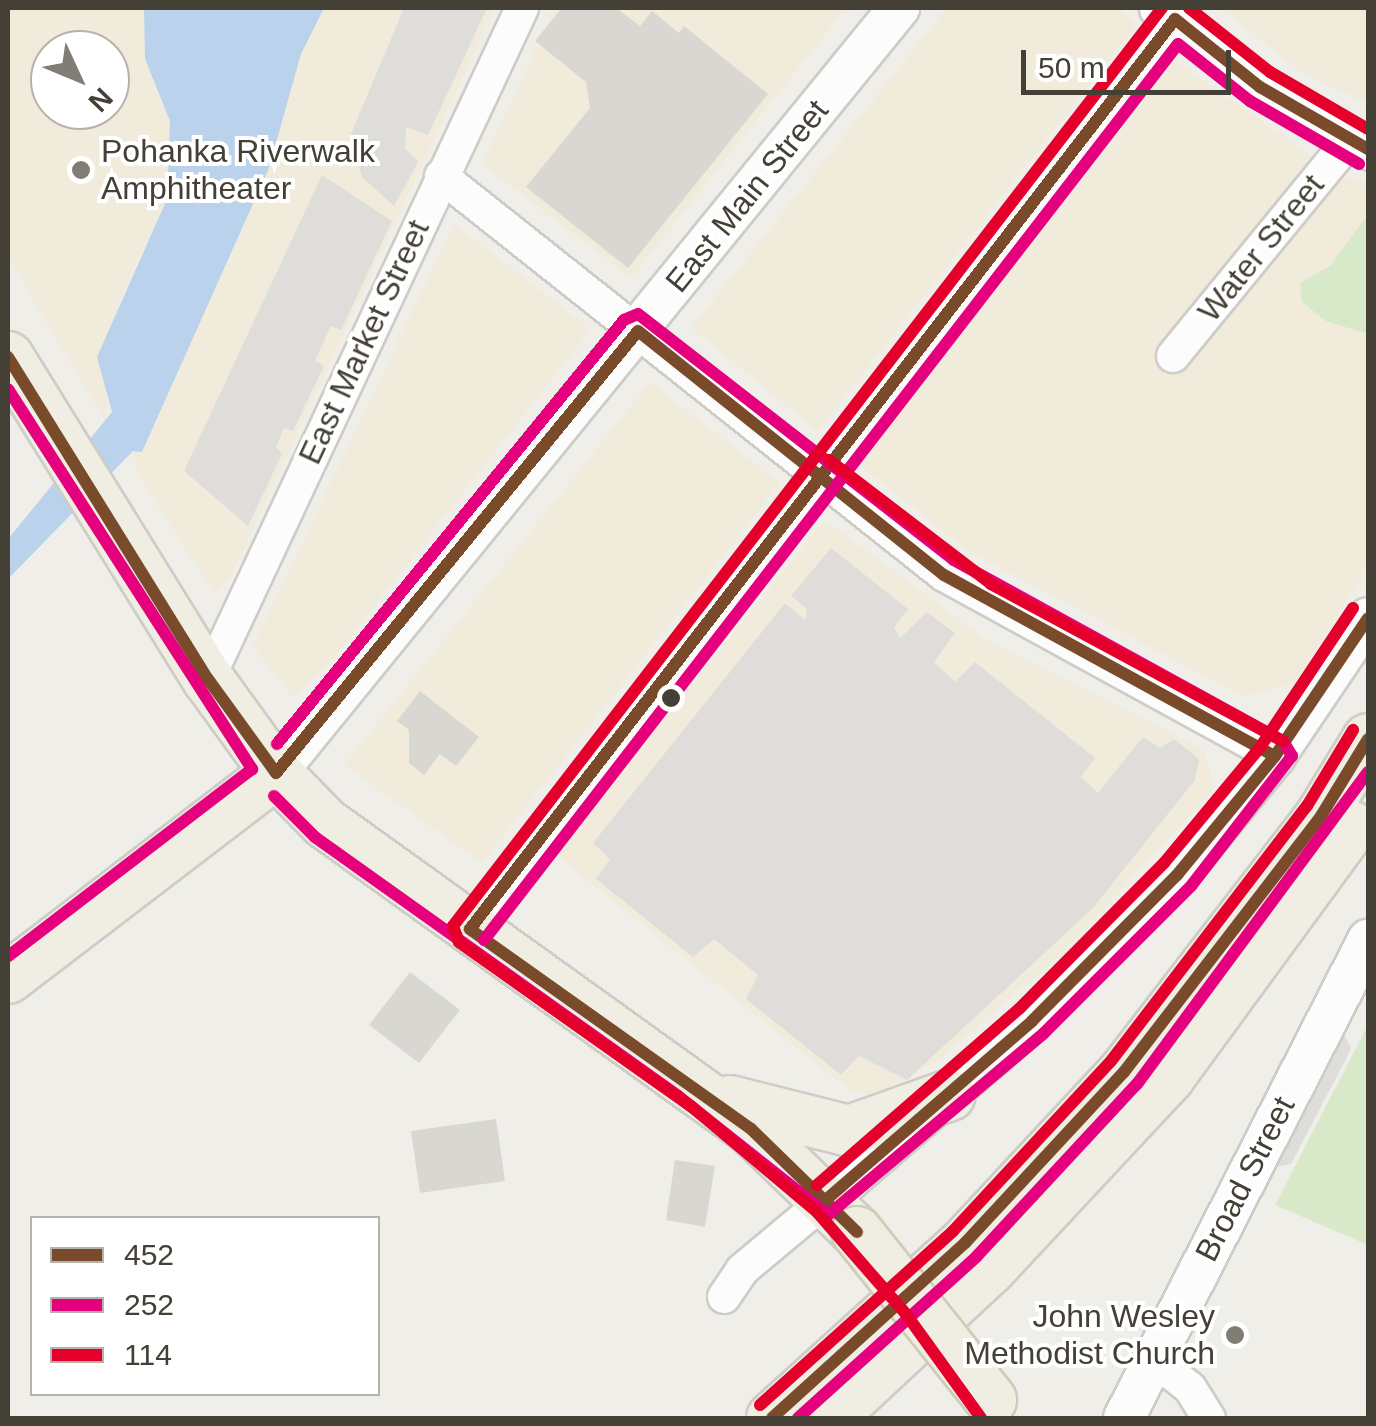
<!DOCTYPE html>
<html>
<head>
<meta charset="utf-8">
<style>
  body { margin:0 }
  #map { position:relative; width:1376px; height:1426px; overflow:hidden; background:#efeee9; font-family:Arial,sans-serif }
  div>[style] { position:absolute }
  .commercial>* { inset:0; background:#f1ebdc }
  .green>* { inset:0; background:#d8e9ca }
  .parking>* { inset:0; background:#deddd9 }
  .water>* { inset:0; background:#bad2ec }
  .building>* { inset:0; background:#d9d7d1 }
  .roads { filter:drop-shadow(2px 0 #cdccc7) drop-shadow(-2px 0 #cdccc7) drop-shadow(0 2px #cdccc7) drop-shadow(0 -2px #cdccc7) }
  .minor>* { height:32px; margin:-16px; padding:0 16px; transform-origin:16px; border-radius:16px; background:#fdfcfc }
  .tertiary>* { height:40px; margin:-20px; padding:0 20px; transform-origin:20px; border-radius:20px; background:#fdfcfc }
  .primary>* { height:50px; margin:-25px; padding:0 25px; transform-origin:25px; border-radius:25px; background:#f0eee3 }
  .bridges { filter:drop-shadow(2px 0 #d1ccb7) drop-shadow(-2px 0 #d1ccb7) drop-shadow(0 2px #d1ccb7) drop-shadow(0 -2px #d1ccb7) }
  .primary-bridge>* { height:50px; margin:-25px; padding:0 25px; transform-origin:25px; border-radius:25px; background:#f0eee3 }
  .bus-1>* { height:12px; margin:-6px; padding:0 6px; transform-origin:6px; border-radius:6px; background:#7a4b2a }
  .bus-2>* { height:12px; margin:-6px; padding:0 6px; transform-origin:6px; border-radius:6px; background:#e5007d }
  .bus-3>* { height:12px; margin:-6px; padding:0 6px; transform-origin:6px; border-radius:6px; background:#e4002b }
  .dots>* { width:28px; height:28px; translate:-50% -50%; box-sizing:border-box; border:5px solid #fff; border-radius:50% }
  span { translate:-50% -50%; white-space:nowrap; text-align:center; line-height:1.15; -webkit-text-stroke:8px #fff; paint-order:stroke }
  .poi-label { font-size:32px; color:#444035 }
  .left { translate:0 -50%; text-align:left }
  .right { translate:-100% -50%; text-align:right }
  .street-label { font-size:32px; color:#444035 }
  .frame { position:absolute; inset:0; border:10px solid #444035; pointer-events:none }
  .legend { position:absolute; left:30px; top:1216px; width:350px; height:180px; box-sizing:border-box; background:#fff; border:2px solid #b4b3ae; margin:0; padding:12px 18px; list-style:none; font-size:30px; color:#444035 }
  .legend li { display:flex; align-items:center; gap:20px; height:50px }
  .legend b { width:50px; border:2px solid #b4b3ae }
  .north { position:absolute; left:30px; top:30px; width:100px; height:100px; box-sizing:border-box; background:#fff; border:2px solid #b4b3ae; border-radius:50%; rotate:134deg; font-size:28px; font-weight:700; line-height:40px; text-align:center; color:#444035 }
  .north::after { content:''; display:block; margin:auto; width:35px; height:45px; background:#807d74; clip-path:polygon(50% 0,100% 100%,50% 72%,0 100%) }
  .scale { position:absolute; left:1021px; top:50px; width:210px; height:45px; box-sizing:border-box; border:5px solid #444035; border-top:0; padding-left:12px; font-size:30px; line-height:35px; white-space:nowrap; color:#444035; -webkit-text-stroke:8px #fff; paint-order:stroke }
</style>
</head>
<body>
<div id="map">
  <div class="commercial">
    <div style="clip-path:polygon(evenodd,8px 8px,144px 8px,145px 59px,170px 121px,174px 162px,167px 199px,119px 301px,105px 420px,8px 258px,8px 8px,50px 50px,110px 50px,110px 110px,50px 110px,50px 50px)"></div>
    <div style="clip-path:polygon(324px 8px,495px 8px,231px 576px,214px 593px,139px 476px,133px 451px,142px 451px,269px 168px,301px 54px)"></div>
    <div style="clip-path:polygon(555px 8px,846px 8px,631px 278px,482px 164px)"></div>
    <div style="clip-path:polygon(947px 8px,1117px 8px,1137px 24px,818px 431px,691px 328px)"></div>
    <div style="clip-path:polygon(1220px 8px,1368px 8px,1368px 104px,1300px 71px)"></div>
    <div style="clip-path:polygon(1174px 61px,1346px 178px,1368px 182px,1368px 567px,1294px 684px,1243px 696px,970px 552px,858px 464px)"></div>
    <div style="clip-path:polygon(454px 224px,591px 329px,333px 659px,292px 697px,253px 646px)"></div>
    <div style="clip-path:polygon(650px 382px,780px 483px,482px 863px,344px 765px)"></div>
    <div style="clip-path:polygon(825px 520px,983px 637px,1204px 750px,1214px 790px,1058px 957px,941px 1058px,879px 1098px,848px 1089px,555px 854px)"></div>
  </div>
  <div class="green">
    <div style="clip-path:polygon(1368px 214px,1368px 334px,1326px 321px,1302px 302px,1300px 283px,1330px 266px)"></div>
    <div style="clip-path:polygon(1368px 1025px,1368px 1245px,1275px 1205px)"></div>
  </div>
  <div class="parking">
    <div style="clip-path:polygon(404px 8px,487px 8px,428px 135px,406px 127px,405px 148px,418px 162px,394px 206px,362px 177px,351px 134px)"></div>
    <div style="clip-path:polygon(322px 175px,392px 221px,341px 330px,331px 326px,315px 360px,324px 366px,293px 431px,284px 428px,276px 447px,282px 454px,248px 526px,184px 471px)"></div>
    <div style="clip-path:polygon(831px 548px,908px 609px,894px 627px,900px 638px,927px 612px,955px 633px,934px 662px,955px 682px,975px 662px,1095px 758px,1081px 777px,1098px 793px,1143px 737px,1160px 748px,1174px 739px,1199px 759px,1195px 780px,1092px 909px,907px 1080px,859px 1056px,841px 1075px,746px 999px,758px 975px,714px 939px,693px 957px,596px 879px,610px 859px,593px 843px,785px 603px,805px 620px,807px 609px,791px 596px)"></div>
    <div style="clip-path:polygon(1344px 1034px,1351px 1049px,1291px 1164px,1275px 1167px)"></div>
  </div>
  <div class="water">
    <div style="clip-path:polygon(144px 8px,324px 8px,301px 54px,269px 168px,142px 452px,133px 451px,8px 579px,8px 539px,112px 412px,97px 357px,167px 199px,170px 121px,145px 59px)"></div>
  </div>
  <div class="building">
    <div style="clip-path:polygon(562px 8px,616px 8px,640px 26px,652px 11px,679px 33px,684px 26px,768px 94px,628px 268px,526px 187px,590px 108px,586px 82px,535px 41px)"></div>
    <div style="clip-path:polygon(420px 691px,479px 737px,456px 766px,440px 754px,424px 775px,409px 763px,409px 730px,397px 721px)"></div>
    <div style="clip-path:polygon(410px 972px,460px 1010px,419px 1063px,369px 1025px)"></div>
    <div style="clip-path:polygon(496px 1119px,505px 1181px,420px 1193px,411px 1131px)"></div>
    <div style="clip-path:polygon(675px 1160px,715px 1166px,705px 1227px,666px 1220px)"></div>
  </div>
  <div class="roads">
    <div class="minor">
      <div style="left:441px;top:176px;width:642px;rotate:38.42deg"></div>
      <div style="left:944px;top:575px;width:377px;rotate:28.7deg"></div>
      <div style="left:1173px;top:356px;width:278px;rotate:-50.7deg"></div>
      <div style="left:208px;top:679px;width:741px;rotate:-64.92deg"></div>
      <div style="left:470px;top:929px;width:1165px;rotate:-52.22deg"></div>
      <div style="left:724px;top:1297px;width:32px;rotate:-56deg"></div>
      <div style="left:742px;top:1270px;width:112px;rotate:-39.9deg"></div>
      <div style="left:1152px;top:1358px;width:48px;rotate:38.3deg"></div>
      <div style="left:1190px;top:1388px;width:36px;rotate:58deg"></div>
    </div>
    <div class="tertiary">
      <div style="left:1160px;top:8px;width:127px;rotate:38.3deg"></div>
      <div style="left:1260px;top:87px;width:125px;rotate:29.9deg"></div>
      <div style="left:276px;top:773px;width:987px;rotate:-50.84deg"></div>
      <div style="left:828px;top:1198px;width:270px;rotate:-40.9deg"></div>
      <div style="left:1032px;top:1021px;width:206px;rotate:-45.2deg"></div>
      <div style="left:1177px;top:875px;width:154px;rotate:-50.5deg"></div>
      <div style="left:1275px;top:756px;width:166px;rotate:-56deg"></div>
      <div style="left:1124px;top:1418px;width:537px;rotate:-62.96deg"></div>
    </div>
    <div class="primary">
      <div style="left:8px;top:357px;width:379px;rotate:58.2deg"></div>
      <div style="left:208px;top:679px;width:116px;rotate:54.1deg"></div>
      <div style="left:276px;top:773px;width:70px;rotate:45.6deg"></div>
      <div style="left:325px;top:823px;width:525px;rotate:35.69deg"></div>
      <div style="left:751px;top:1129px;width:148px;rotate:44.2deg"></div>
      <div style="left:8px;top:978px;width:337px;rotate:-37.4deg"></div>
      <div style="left:730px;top:1101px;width:123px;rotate:14.1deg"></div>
      <div style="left:849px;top:1131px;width:107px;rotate:-19.6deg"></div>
      <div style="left:772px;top:1418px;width:261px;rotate:-42.2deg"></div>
      <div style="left:965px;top:1243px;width:233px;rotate:-47.1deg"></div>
      <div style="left:1124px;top:1072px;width:323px;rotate:-52.4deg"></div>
      <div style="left:1321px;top:816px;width:90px;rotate:-58.6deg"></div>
      <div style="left:830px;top:1418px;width:220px;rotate:-43deg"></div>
      <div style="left:991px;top:1268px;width:261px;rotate:-47deg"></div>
      <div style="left:1169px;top:1077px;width:310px;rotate:-53.8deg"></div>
    </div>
  </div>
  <div class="bridges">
    <div class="primary-bridge">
      <div style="left:857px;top:1232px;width:215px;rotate:51.4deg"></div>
    </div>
  </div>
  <div class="bus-1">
    <div style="left:8px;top:357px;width:379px;rotate:58.2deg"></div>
    <div style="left:208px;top:679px;width:116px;rotate:54.1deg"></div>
    <div style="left:276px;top:773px;width:571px;rotate:-50.68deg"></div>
    <div style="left:638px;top:331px;width:391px;rotate:38.6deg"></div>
    <div style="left:944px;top:575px;width:377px;rotate:28.7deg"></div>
    <div style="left:828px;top:1198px;width:270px;rotate:-40.9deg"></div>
    <div style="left:1032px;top:1021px;width:206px;rotate:-45.2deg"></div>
    <div style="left:1177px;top:875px;width:154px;rotate:-50.5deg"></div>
    <div style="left:1275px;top:756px;width:166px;rotate:-56deg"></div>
    <div style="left:857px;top:1232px;width:148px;rotate:-135.8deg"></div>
    <div style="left:751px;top:1129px;width:345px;rotate:-144.6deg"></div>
    <div style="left:470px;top:929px;width:1151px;rotate:-52.23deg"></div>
    <div style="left:1175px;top:19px;width:109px;rotate:38.7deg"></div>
    <div style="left:1260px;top:87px;width:125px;rotate:29.9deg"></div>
    <div style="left:772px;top:1418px;width:261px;rotate:-42.2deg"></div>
    <div style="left:965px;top:1243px;width:233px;rotate:-47.1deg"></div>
    <div style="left:1124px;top:1072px;width:323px;rotate:-52.4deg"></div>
    <div style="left:1321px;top:816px;width:90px;rotate:-58.6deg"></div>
  </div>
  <div class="bus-2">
    <div style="left:8px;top:389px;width:452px;rotate:57.3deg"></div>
    <div style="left:252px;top:769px;width:307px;rotate:142.5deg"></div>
    <div style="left:274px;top:796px;width:58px;rotate:45deg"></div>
    <div style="left:315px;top:837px;width:446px;rotate:35.5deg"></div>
    <div style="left:678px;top:1096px;width:191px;rotate:38.4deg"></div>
    <div style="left:828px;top:1215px;width:282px;rotate:-40.1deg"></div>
    <div style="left:1044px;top:1033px;width:208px;rotate:-45deg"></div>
    <div style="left:1191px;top:886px;width:165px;rotate:-52.2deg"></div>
    <div style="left:1292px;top:756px;width:17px;rotate:-121deg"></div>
    <div style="left:1283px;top:741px;width:376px;rotate:-151.2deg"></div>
    <div style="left:954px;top:560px;width:400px;rotate:-142.1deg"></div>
    <div style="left:638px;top:314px;width:15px;rotate:157deg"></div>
    <div style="left:624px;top:320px;width:548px;rotate:129.3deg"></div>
    <div style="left:484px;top:940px;width:1133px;rotate:-52.24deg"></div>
    <div style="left:1178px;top:44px;width:92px;rotate:38.4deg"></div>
    <div style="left:1250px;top:101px;width:126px;rotate:30deg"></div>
    <div style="left:798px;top:1418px;width:241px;rotate:-42.1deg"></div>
    <div style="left:977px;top:1256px;width:235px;rotate:-47.1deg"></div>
    <div style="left:1137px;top:1084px;width:388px;rotate:-53.5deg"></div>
  </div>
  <div class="bus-3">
    <div style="left:1189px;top:8px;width:103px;rotate:38.3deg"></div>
    <div style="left:1270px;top:72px;width:113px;rotate:30.2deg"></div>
    <div style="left:829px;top:460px;width:204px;rotate:37.4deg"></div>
    <div style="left:991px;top:584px;width:332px;rotate:28.3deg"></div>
    <div style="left:817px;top:1185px;width:269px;rotate:-41.1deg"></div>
    <div style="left:1020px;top:1008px;width:204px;rotate:-45.2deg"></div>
    <div style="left:1164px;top:863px;width:152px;rotate:-50.3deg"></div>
    <div style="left:1261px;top:746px;width:166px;rotate:-56.3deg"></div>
    <div style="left:760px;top:1405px;width:260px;rotate:-42deg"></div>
    <div style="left:953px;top:1231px;width:232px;rotate:-47.1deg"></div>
    <div style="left:1111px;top:1061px;width:322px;rotate:-52.5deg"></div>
    <div style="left:1307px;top:806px;width:89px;rotate:-58.8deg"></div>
    <div style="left:981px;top:1418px;width:128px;rotate:-125.8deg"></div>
    <div style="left:906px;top:1314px;width:137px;rotate:-131.1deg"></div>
    <div style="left:816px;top:1211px;width:162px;rotate:-140deg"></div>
    <div style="left:692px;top:1107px;width:286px;rotate:-144.7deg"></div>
    <div style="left:459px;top:942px;width:17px;rotate:-111deg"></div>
    <div style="left:453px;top:926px;width:1160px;rotate:-52.32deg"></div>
  </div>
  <div class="dots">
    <div style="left:81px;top:170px;background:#807d74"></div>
    <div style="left:671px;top:698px;background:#444035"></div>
    <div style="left:1235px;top:1335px;background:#807d74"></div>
  </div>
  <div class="poi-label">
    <span class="left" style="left:101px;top:170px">Pohanka Riverwalk<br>Amphitheater</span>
    <span class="right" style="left:1215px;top:1335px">John Wesley<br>Methodist Church</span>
  </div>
  <div class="street-label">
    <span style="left:747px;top:196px;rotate:-51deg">East Main Street</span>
    <span style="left:1261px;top:248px;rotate:-51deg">Water Street</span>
    <span style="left:364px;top:342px;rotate:-65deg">East Market Street</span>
    <span style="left:1245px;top:1179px;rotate:-63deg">Broad Street</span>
  </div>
  <div class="frame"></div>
  <ul class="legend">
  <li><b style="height:12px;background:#7a4b2a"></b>452</li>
  <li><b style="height:12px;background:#e5007d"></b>252</li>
  <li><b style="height:12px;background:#e4002b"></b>114</li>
  </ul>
  <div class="north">N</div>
  <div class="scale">50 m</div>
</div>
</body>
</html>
